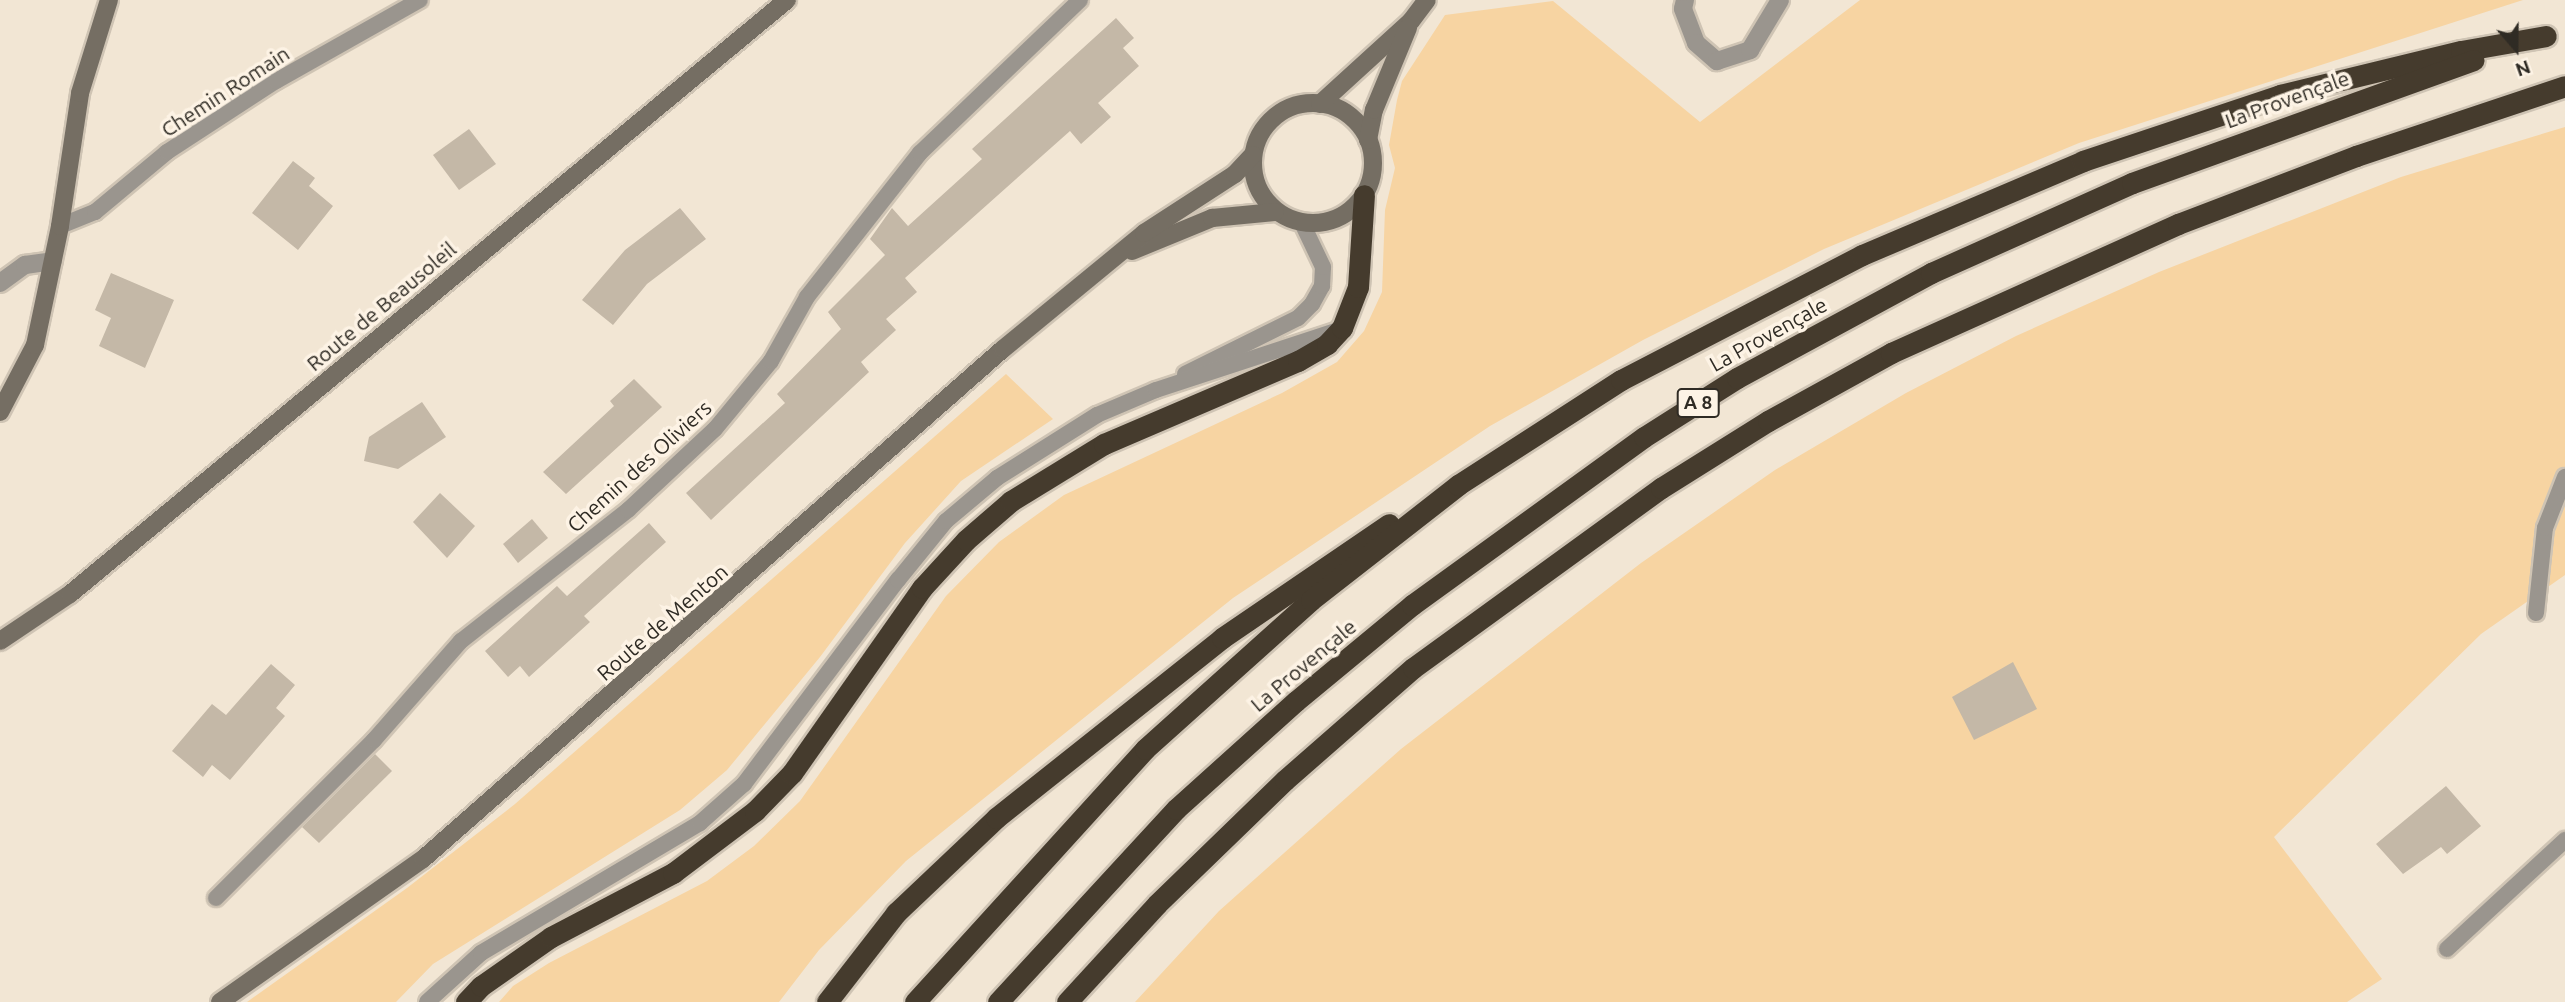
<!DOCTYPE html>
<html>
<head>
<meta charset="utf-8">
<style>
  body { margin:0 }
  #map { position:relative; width:2565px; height:1002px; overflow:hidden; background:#f2e6d4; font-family:Ubuntu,sans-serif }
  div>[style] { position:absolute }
  .green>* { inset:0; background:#f7d4a2 }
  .building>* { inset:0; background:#c4b8a7 }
  .roads { filter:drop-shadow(2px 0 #cfc4b4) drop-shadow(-2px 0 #cfc4b4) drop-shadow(0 2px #cfc4b4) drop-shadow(0 -2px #cfc4b4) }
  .lane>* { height:16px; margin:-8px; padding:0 8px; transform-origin:8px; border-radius:8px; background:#9a958e }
  .street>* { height:18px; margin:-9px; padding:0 9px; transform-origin:9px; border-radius:9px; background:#9a958e }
  .secondary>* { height:18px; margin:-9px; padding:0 9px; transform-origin:9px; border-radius:9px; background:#756e63 }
  .secondary>.ring { margin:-9px; padding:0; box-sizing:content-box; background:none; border:18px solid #756e63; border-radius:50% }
  .highway>* { height:21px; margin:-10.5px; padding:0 10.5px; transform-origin:10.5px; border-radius:10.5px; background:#453b2d }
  span { translate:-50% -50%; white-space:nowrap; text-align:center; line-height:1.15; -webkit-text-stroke:7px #fdf3e5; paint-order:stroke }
  .shield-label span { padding:2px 5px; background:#fdf3e5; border:2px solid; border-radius:5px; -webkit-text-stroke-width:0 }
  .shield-label { font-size:19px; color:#2f2b24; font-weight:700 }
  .street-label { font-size:21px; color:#2f2b24 }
  .north { position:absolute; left:2481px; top:14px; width:70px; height:70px; -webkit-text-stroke:5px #fdf3e5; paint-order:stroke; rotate:160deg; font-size:19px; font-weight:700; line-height:28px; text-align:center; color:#2f2b24 }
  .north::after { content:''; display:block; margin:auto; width:24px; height:32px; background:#2f2b24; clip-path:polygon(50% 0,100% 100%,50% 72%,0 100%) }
</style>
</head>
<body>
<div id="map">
  <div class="green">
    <div style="clip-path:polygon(1860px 0,2523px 0,2079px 143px,1824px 249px,1643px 340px,1490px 426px,1233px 598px,906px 861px,819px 950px,779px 1002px,499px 1002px,513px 986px,549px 963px,707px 881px,754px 846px,800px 801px,946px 596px,999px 542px,1064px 495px,1282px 393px,1337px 362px,1364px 331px,1382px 292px,1385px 210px,1395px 168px,1389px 145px,1397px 100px,1402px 81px,1445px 15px,1553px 1px,1700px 122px)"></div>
    <div style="clip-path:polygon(2565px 127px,2565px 575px,2481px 634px,2274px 837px,2382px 979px,2347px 1002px,1135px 1002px,1219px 911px,1401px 749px,1641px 563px,1775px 470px,1906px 393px,2016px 336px,2159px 272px,2401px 177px)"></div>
    <div style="clip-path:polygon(1006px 374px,1053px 419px,961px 481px,905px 543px,820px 657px,727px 770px,680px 810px,433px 964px,396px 1002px,247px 1002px,407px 888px,515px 804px)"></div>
  </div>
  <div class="building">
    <div style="clip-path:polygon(1116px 18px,1134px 38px,1123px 48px,1139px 66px,1098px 103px,1111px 117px,1081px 144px,1070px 131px,905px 278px,917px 292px,886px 319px,896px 330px,861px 362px,869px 372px,711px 520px,686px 493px,785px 403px,777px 394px,841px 329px,828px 312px,885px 255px,870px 239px,892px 208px,908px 226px,982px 159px,972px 149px)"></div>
    <div style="clip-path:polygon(469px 129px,496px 164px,459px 190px,433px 155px)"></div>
    <div style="clip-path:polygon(293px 161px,315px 178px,309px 186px,333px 206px,298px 250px,252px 213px)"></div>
    <div style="clip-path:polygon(680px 208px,706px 239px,647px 284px,613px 325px,582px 300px,625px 250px)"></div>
    <div style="clip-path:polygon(111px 273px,174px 300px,145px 368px,99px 346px,111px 318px,95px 310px)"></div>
    <div style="clip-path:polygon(634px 379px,662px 407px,566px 494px,543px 472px,614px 406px,610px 401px)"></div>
    <div style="clip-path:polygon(422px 402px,446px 437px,398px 469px,364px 461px,369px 437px)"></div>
    <div style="clip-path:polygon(440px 493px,475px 526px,447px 558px,413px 522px)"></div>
    <div style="clip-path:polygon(532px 519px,548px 538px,518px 563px,503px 544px)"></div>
    <div style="clip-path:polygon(649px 523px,666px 542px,584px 616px,590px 622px,529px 677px,520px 666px,508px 677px,485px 651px,557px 586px,567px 596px)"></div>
    <div style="clip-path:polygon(2013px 662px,2037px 709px,1974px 740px,1952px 697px)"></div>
    <div style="clip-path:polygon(271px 664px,295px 685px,276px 708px,285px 716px,230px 780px,212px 765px,203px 777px,172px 751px,212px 704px,226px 715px)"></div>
    <div style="clip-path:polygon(375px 754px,392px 771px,319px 843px,302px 827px)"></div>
    <div style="clip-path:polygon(2446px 786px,2481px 826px,2447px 854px,2441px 847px,2403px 874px,2376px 844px)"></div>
  </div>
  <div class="roads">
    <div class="lane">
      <div style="left:60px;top:226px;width:38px;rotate:-22deg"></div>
      <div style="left:95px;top:212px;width:94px;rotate:-39.8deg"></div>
      <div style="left:167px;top:152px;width:130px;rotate:-33.1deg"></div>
      <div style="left:276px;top:81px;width:165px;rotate:-29.4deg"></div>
      <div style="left:1185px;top:374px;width:126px;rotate:-26.4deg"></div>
      <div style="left:1298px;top:318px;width:20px;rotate:-45deg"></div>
      <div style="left:1312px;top:304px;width:21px;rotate:-61deg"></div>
      <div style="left:1322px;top:286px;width:19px;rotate:-87deg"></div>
      <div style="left:1323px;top:267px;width:49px;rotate:-115.5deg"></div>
      <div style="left:2536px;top:613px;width:85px;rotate:-84deg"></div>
      <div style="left:2545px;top:528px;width:55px;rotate:-68.6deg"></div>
      <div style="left:216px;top:898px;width:223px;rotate:-45deg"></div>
      <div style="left:374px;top:740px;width:132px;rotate:-48.7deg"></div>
      <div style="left:461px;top:641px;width:212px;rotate:-38.1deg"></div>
      <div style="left:628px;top:510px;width:119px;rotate:-43deg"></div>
      <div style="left:715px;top:429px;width:88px;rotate:-50.5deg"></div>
      <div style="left:771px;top:361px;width:73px;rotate:-60.6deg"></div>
      <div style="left:807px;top:297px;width:183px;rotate:-51.9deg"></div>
      <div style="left:920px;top:153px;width:221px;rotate:-43.7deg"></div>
      <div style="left:2447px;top:949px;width:161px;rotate:-42.7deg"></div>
      <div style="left:427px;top:1002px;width:73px;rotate:-42.2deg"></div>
      <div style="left:481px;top:953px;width:255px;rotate:-30.7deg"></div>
      <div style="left:700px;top:823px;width:59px;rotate:-41.6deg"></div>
      <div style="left:744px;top:784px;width:256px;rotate:-53deg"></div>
      <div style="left:898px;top:580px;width:76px;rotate:-50.9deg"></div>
      <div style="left:946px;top:521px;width:67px;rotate:-40.1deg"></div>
      <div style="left:997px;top:478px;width:118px;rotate:-32.2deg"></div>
      <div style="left:1097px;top:415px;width:64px;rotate:-23deg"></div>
      <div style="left:1156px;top:390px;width:188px;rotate:-18.2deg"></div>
    </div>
    <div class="street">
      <div style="left:1685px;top:0;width:9px;rotate:103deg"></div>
      <div style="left:1683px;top:9px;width:36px;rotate:69deg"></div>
      <div style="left:1696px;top:43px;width:28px;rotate:41deg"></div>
      <div style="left:1717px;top:61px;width:35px;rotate:-18deg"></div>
      <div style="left:1750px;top:50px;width:58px;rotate:-59deg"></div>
      <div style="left:0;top:283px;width:31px;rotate:-36deg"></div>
      <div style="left:25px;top:265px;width:28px;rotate:-8deg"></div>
    </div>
    <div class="secondary">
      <div class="ring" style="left:1253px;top:103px;width:102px;height:102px"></div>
      <div style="left:1320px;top:104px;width:123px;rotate:-42.4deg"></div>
      <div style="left:1411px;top:21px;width:26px;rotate:-53deg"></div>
      <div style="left:1368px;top:140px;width:31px;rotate:-79deg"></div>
      <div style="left:1374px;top:110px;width:89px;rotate:-67.5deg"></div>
      <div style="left:1132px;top:251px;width:87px;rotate:-22.4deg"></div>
      <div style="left:1212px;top:218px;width:63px;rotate:-5.4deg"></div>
      <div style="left:0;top:412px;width:76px;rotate:-62.4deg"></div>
      <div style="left:35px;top:345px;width:122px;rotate:-78.1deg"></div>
      <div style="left:60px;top:226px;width:134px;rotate:-81.4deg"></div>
      <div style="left:80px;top:93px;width:97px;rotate:-72.7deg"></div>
      <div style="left:0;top:641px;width:84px;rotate:-33.9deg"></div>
      <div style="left:70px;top:594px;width:931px;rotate:-39.64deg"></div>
      <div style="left:220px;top:1002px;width:248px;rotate:-35.2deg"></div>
      <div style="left:423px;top:859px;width:772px;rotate:-41.33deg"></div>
      <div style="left:1003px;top:349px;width:183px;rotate:-39.4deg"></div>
      <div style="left:1144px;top:233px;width:108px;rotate:-33deg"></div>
      <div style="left:1235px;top:174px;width:26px;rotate:-47deg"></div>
    </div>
    <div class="highway">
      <div style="left:466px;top:1002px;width:22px;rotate:-47deg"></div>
      <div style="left:481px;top:986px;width:85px;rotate:-35deg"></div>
      <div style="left:551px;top:937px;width:138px;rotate:-27.7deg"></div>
      <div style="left:673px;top:873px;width:103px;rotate:-37.1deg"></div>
      <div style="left:755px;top:811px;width:53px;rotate:-45.8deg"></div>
      <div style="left:792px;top:773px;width:226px;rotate:-54.9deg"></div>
      <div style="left:922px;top:588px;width:65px;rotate:-47.5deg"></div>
      <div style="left:966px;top:540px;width:60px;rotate:-40.9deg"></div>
      <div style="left:1011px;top:501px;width:109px;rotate:-31.5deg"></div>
      <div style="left:1104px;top:444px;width:211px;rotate:-23.2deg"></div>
      <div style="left:1298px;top:361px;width:34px;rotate:-30deg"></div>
      <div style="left:1327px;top:344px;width:22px;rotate:-47deg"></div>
      <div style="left:1342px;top:328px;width:44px;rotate:-68.7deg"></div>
      <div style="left:1358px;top:287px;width:92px;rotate:-86.3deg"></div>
      <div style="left:827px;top:1002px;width:113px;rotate:-52.2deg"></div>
      <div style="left:896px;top:913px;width:138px;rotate:-43.5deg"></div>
      <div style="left:996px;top:818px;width:289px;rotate:-38.5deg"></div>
      <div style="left:1222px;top:638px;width:202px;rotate:-34.3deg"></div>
      <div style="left:915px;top:1002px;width:342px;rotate:-47.7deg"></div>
      <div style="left:1145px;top:749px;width:223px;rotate:-41.9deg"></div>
      <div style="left:1311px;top:600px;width:187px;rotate:-38deg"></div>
      <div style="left:1458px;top:485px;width:194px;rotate:-32.8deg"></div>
      <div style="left:1621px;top:380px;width:271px;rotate:-27.4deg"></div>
      <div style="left:1862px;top:255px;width:240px;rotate:-23deg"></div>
      <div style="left:2083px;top:161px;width:208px;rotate:-18.5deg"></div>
      <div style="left:2280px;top:95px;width:186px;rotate:-13.7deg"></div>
      <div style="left:2461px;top:51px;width:86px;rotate:-10deg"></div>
      <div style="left:998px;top:1002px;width:263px;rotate:-47.3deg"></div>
      <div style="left:1176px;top:809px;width:161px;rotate:-42deg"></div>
      <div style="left:1296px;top:701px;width:151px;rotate:-39.6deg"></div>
      <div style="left:1412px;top:605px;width:286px;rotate:-35.9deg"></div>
      <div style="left:1644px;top:437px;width:110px;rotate:-32.4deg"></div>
      <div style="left:1737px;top:378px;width:221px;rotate:-28.4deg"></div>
      <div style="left:1931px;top:273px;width:220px;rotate:-24.1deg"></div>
      <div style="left:2132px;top:183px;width:363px;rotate:-19.8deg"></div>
      <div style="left:1067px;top:1002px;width:133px;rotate:-47.4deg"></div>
      <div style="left:1157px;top:904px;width:178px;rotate:-44.1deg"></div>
      <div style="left:1285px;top:780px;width:170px;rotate:-41.2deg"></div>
      <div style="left:1413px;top:668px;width:306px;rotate:-36deg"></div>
      <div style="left:1661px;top:488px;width:126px;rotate:-32.1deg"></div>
      <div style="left:1768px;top:421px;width:141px;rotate:-28.9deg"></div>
      <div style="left:1891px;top:353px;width:315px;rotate:-24.2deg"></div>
      <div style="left:2178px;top:224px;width:191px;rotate:-20.9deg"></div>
      <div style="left:2356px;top:156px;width:220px;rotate:-18.5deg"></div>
    </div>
  </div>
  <div class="shield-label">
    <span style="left:1698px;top:403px">A 8</span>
  </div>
  <div class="street-label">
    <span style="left:225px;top:91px;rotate:-33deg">Chemin Romain</span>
    <span style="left:2287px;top:99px;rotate:-20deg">La Provençale</span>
    <span style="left:381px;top:306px;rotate:-40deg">Route de Beausoleil</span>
    <span style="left:1768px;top:334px;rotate:-29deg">La Provençale</span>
    <span style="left:639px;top:466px;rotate:-42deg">Chemin des Oliviers</span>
    <span style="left:662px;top:622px;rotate:-41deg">Route de Menton</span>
    <span style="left:1303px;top:665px;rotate:-40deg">La Provençale</span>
  </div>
  <div class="north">N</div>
</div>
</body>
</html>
